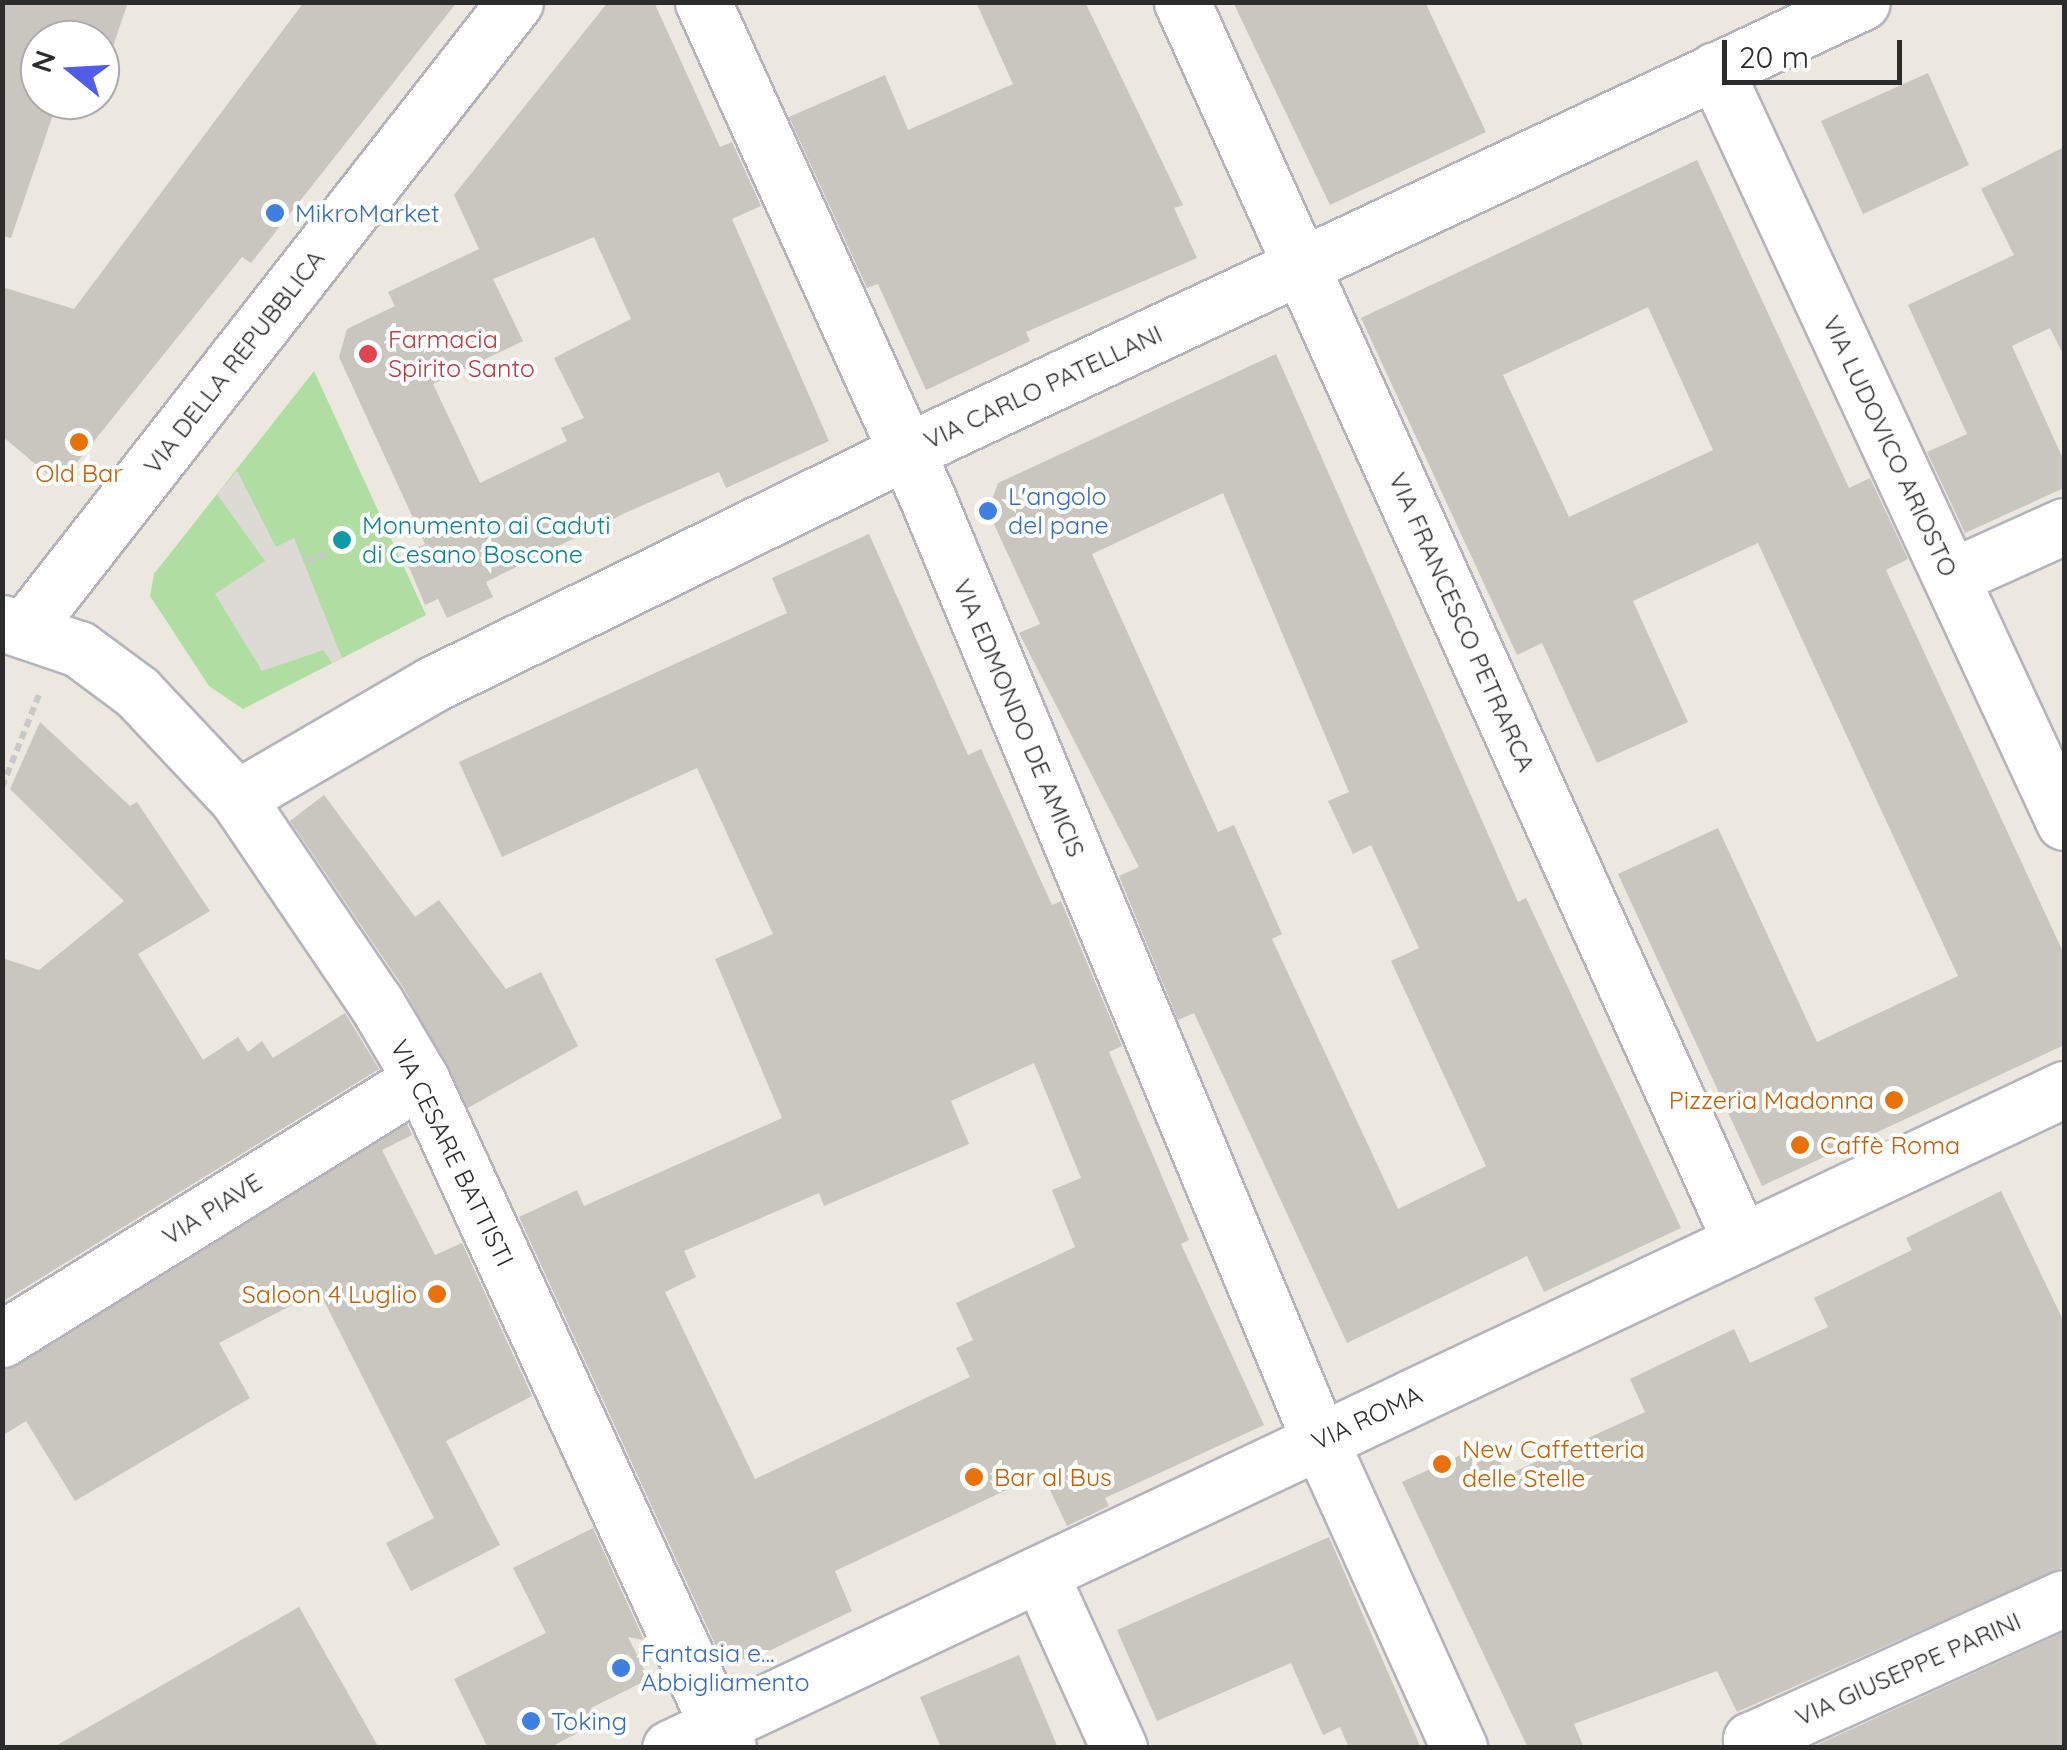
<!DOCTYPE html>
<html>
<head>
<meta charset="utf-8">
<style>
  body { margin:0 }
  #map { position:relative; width:2067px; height:1750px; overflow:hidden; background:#ece8e0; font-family:Quicksand,sans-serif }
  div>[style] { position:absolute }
  .green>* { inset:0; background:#b0dda2 }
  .plaza>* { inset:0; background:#dddad6 }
  .building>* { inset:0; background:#c8c6be }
  .path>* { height:6px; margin-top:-3px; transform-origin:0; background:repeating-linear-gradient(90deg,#c8c8c8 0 8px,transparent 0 13px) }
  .roads { filter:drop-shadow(2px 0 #b3b4be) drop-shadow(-2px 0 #b3b4be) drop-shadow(0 2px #b3b4be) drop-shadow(0 -2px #b3b4be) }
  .minor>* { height:55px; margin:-27.5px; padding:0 27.5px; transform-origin:27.5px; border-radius:27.5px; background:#fff }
  .dots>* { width:28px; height:28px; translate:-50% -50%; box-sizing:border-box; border:5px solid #fff; border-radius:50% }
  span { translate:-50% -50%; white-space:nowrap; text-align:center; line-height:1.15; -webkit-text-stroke:8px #fff; paint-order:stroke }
  .shop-label { font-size:25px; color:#366cbe }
  .left { translate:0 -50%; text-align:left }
  .health-label { font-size:25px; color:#be3a42 }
  .street-label { font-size:25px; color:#2c2c2c }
  .food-label { font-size:25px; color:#c56008 }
  .right { translate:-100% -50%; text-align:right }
  .culture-label { font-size:25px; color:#0d838f }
  .frame { position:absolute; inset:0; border:5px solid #2c2c2c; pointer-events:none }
  .north { position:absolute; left:20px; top:20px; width:100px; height:100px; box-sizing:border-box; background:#fff; border:2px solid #ababab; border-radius:50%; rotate:288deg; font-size:28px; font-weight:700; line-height:40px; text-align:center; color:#2c2c2c }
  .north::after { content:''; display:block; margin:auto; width:35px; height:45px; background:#505de8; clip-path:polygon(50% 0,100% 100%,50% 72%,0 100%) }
  .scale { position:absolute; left:1722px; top:40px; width:180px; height:45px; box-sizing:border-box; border:5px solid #2c2c2c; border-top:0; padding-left:12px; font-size:30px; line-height:35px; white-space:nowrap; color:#2c2c2c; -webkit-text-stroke:8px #fff; paint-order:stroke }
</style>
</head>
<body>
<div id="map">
  <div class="green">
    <div style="clip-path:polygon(314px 371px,426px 615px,243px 709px,209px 686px,150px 596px,154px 574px)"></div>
  </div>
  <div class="plaza">
    <div style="clip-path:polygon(237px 471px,276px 547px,294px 538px,342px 658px,332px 663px,323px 650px,262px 671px,215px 594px,265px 561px,217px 494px)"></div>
  </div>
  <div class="building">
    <div style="clip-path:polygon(2px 2px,128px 2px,101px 82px,100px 40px,40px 40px,40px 100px,58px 100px,11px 238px,2px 236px)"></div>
    <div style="clip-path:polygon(304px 2px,457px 2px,251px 263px,242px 257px,70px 471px,64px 465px,53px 479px,2px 436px,2px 287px,74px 309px)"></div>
    <div style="clip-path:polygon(evenodd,608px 2px,654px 2px,720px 147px,732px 142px,761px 206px,732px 219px,829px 441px,726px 488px,719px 472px,625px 513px,486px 582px,493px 597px,447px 618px,438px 599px,425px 605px,403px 553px,425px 544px,339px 357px,347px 329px,395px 306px,388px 292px,479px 249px,454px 195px,608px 2px,594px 237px,631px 319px,554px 358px,584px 418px,561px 428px,567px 441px,480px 483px,433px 384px,523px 341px,493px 279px,594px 237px)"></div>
    <div style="clip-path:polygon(976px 2px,1085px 2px,1183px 205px,1174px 208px,1197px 258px,1026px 332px,1030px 341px,926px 390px,878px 284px,867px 288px,789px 117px,885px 75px,908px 130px,1013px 84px)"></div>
    <div style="clip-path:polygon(1233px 2px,1425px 2px,1486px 132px,1330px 205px)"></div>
    <div style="clip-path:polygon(1928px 73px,1969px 165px,1863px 214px,1821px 121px)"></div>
    <div style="clip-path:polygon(2064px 147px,2064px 356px,2050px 328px,2012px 346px,2064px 461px,2064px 488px,1965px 533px,1927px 452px,1967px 434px,1908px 305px,2014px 255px,1981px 189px)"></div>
    <div style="clip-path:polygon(evenodd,1697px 160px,1849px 488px,1870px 478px,1908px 559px,1886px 570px,2064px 954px,2064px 1045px,1762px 1186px,1618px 874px,1718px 828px,1817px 1042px,1958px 976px,1807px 650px,1758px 543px,1633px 601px,1688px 722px,1597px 763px,1542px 643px,1517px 655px,1361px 318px,1697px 160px,1648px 307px,1713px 450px,1569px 517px,1503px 375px,1648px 307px)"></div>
    <div style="clip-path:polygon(evenodd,1276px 354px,1518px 902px,1526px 898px,1681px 1228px,1544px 1292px,1527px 1256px,1347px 1343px,1194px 1013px,1178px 1020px,1119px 876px,1139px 867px,1019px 633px,1040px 624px,988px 511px,998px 483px,1276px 354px,1223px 493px,1349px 792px,1328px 801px,1353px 854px,1371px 845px,1419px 948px,1391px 961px,1486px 1166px,1398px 1209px,1272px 939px,1282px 934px,1234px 825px,1218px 832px,1092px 554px,1223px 493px)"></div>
    <div style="clip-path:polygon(evenodd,869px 534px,968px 755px,981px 749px,1052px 905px,1061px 901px,1122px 1046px,1109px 1052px,1189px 1240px,1181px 1244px,1264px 1425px,1105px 1498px,1109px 1506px,1067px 1526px,1042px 1473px,983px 1501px,835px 1571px,852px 1611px,750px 1660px,720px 1655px,519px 1217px,577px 1190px,584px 1206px,782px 1118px,715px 959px,773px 934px,697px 768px,502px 857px,459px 762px,787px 613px,772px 578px,869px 534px,1034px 1063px,1081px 1178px,1052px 1190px,1075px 1247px,956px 1303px,973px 1340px,956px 1348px,970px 1377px,755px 1479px,665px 1292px,696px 1277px,684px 1251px,819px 1193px,824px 1206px,969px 1144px,951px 1101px,1034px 1063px)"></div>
    <div style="clip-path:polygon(40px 722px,130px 806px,137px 802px,210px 911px,138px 954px,203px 1060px,238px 1037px,248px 1052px,262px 1041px,273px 1058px,345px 1013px,379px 1069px,2px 1302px,2px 958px,39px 970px,124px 901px,10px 789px)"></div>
    <div style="clip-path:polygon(324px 795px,415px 917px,439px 900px,506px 989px,541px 972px,578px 1046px,468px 1108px,403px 987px,290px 821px)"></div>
    <div style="clip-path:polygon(407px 1124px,412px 1135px,382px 1150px,435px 1255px,462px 1243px,532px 1396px,446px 1441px,500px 1545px,411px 1591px,386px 1543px,434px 1518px,319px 1291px,219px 1343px,250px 1398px,75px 1501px,26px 1421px,2px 1436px,2px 1370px)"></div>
    <div style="clip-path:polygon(2001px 1191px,2064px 1322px,2064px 1567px,1737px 1712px,1717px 1671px,1574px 1724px,1584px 1748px,1528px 1748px,1402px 1482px,1491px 1441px,1507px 1475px,1645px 1412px,1630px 1379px,1734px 1329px,1750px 1363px,1828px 1327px,1814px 1298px,1912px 1250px,1906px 1238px)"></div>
    <div style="clip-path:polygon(593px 1528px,644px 1640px,628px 1637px,649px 1679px,591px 1708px,598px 1722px,549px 1748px,488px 1748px,454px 1679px,546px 1633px,513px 1568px)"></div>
    <div style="clip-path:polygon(1329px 1537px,1421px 1748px,1349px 1748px,1340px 1727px,1323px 1735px,1291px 1663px,1157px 1721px,1117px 1630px)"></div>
    <div style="clip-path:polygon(299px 1607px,379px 1748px,52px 1748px)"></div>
    <div style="clip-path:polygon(2064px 1632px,2064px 1748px,1810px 1748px)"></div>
    <div style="clip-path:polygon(1019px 1655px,1058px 1748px,941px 1748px,920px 1697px)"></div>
  </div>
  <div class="path">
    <div style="left:306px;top:561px;width:23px;rotate:-20deg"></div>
    <div style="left:2px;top:787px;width:99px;rotate:-68.1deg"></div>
  </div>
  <div class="roads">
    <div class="minor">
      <div style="left:703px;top:2px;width:543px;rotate:65.65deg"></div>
      <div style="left:927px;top:497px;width:1023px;rotate:67.4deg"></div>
      <div style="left:1320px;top:1441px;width:337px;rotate:65.6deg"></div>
      <div style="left:1182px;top:2px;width:1360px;rotate:65.73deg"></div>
      <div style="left:1715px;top:70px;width:829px;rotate:65.1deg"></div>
      <div style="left:1951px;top:577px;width:124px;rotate:-24.3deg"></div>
      <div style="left:2px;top:623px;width:81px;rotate:18.7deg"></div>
      <div style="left:79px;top:649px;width:72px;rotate:36.6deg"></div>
      <div style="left:137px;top:692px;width:146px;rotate:46.7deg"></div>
      <div style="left:237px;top:798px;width:248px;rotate:55.9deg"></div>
      <div style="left:376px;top:1003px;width:88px;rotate:59.4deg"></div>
      <div style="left:421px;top:1079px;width:736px;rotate:65.35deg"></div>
      <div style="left:27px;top:626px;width:792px;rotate:-51.97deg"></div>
      <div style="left:237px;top:798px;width:227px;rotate:-30.2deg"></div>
      <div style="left:433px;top:684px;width:528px;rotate:-26.18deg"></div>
      <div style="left:907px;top:451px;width:1055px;rotate:-25.18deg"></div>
      <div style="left:2px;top:1339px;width:493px;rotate:-31.8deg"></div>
      <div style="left:1042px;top:1578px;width:187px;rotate:65.6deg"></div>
      <div style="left:670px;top:1748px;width:1542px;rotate:-25.3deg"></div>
      <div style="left:1754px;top:1748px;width:9px;rotate:-111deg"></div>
      <div style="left:1751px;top:1740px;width:344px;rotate:-24.4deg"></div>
    </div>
  </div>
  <div class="dots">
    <div style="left:275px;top:213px;background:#3f7fe0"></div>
    <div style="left:368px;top:354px;background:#e0444e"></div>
    <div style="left:79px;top:442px;background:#e8710a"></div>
    <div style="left:988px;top:511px;background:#3f7fe0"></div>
    <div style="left:342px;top:540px;background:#0f9aa8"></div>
    <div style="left:1894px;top:1100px;background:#e8710a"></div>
    <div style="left:1800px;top:1145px;background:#e8710a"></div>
    <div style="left:437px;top:1294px;background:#e8710a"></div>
    <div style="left:1442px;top:1464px;background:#e8710a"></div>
    <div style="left:974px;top:1477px;background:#e8710a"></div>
    <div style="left:621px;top:1668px;background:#3f7fe0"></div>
    <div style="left:531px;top:1721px;background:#3f7fe0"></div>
  </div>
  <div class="shop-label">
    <span class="left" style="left:295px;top:213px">MikroMarket</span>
    <span class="left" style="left:1008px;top:511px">L'angolo<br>del pane</span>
    <span class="left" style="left:641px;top:1668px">Fantasia e...<br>Abbigliamento</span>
    <span class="left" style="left:551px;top:1721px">Toking</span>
  </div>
  <div class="health-label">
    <span class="left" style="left:388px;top:354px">Farmacia<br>Spirito Santo</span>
  </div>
  <div class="street-label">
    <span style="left:234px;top:362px;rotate:-52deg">VIA DELLA REPUBBLICA</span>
    <span style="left:1043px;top:387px;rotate:-25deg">VIA CARLO PATELLANI</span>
    <span style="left:1890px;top:446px;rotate:65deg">VIA LUDOVICO ARIOSTO</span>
    <span style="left:1462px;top:622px;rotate:66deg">VIA FRANCESCO PETRARCA</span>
    <span style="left:1019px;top:718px;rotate:67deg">VIA EDMONDO DE AMICIS</span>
    <span style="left:452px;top:1153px;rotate:64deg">VIA CESARE BATTISTI</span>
    <span style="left:212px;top:1209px;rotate:-32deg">VIA PIAVE</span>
    <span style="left:1367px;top:1418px;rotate:-25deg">VIA ROMA</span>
    <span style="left:1908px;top:1669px;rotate:-24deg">VIA GIUSEPPE PARINI</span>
  </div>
  <div class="food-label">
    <span style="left:79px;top:473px">Old Bar</span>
    <span class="right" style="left:1874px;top:1100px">Pizzeria Madonna</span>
    <span class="left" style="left:1820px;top:1145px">Caffè Roma</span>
    <span class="right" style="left:417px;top:1294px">Saloon 4 Luglio</span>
    <span class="left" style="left:1462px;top:1464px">New Caffetteria<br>delle Stelle</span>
    <span class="left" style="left:994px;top:1477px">Bar al Bus</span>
  </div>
  <div class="culture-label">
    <span class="left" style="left:362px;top:540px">Monumento ai Caduti<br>di Cesano Boscone</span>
  </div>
  <div class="frame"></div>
  <div class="north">N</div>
  <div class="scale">20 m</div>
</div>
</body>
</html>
